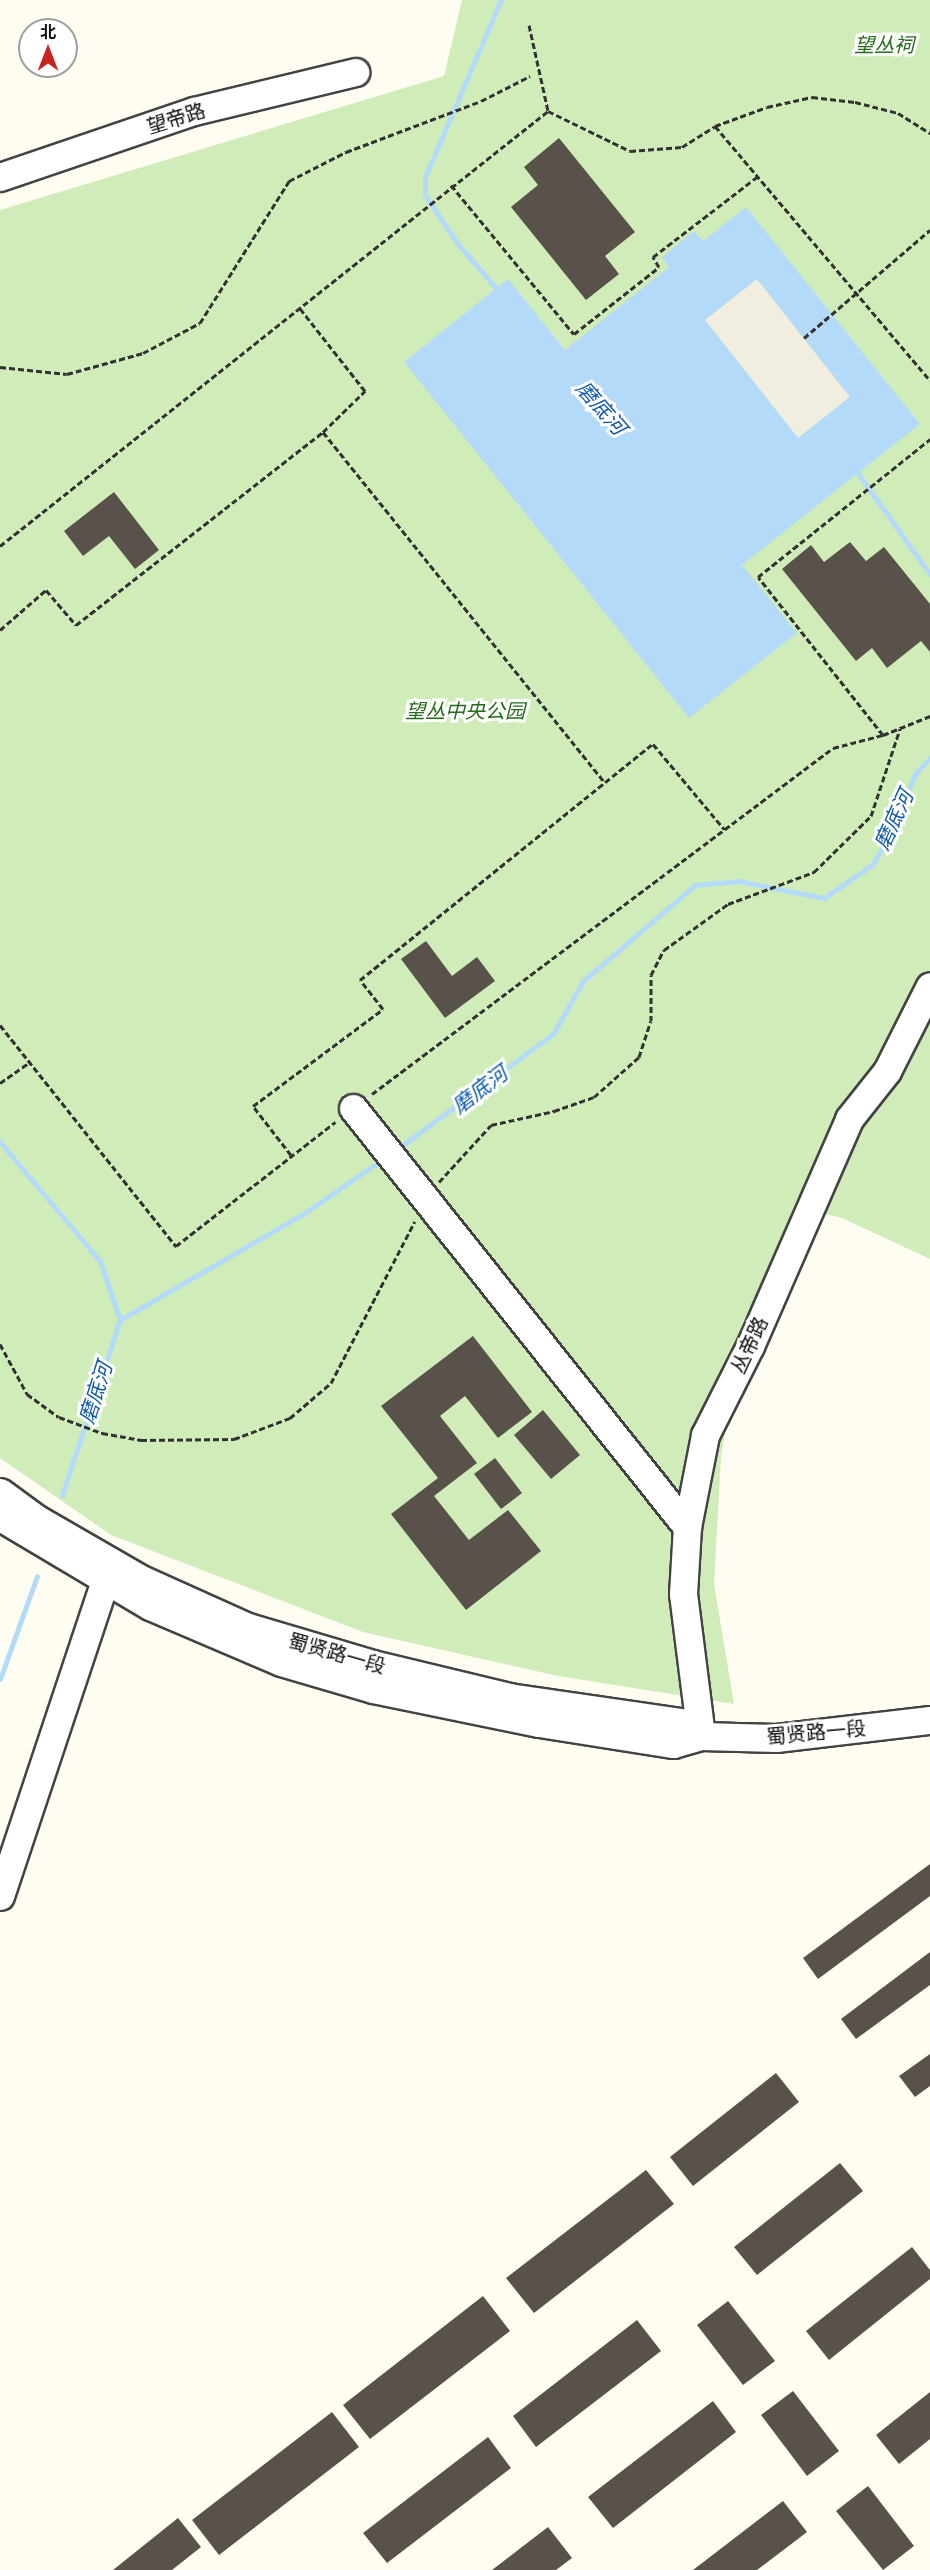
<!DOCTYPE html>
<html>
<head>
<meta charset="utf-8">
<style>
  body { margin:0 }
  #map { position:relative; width:930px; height:2570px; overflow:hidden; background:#fffdf2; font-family:Lora,"Noto Sans SC",serif }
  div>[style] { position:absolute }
  .green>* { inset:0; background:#d0ecb9 }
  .plaza>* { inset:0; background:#f1eee0 }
  .water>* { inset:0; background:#b4daf9 }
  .stream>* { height:5px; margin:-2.5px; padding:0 2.5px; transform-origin:2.5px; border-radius:2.5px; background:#b4daf9 }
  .building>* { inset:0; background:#59524b }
  .path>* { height:3px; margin-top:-1.5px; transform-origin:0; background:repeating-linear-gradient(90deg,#323232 0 6px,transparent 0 9px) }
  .roads { filter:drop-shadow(2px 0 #434343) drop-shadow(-2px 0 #434343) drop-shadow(0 2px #434343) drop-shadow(0 -2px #434343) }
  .minor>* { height:27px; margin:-13.5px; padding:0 13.5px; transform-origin:13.5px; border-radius:13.5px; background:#fff }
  span { translate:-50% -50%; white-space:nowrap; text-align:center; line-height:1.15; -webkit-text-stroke:6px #fff; paint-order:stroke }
  .park-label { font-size:20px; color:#266c1b; font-style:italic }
  .street-label { font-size:20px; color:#101010 }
  .water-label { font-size:21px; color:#115ba9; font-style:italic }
  .north { position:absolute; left:18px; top:18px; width:60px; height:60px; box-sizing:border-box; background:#fff; border:2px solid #9f9f9f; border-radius:50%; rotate:0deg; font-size:16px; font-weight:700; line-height:24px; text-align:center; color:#101010 }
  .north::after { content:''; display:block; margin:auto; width:21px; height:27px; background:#c8241f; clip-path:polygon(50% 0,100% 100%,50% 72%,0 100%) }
</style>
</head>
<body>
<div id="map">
  <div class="green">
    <div style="clip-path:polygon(462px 0,930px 0,930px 1259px,842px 1218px,807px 1210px,742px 1323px,721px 1456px,714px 1584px,734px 1704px,558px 1676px,363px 1632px,111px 1535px,0 1458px,0 210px,444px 76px)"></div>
  </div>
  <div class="plaza">
    <div style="clip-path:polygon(757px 279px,850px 397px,798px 438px,705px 320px)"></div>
  </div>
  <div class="water">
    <div style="clip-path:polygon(evenodd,746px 207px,920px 424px,742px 565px,797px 633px,689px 718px,404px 362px,508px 279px,565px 350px,669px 267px,662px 257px,694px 231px,703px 241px,746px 207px,757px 279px,850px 397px,798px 438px,705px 320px,757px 279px)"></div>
  </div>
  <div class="stream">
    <div style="left:500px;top:293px;width:65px;rotate:-130.6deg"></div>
    <div style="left:458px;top:244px;width:59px;rotate:-124deg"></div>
    <div style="left:425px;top:195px;width:18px;rotate:-90deg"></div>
    <div style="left:425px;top:177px;width:193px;rotate:-66.8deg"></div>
    <div style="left:854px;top:468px;width:130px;rotate:54.4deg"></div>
    <div style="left:0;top:1142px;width:155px;rotate:50deg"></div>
    <div style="left:100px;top:1261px;width:62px;rotate:71.3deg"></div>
    <div style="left:396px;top:1150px;width:195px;rotate:-36.5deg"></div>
    <div style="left:553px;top:1034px;width:61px;rotate:-60.5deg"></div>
    <div style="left:583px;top:981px;width:148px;rotate:-40.6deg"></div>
    <div style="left:695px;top:885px;width:43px;rotate:-5.3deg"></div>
    <div style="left:738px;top:881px;width:88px;rotate:11.2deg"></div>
    <div style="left:824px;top:898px;width:58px;rotate:-34.5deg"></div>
    <div style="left:872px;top:865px;width:44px;rotate:-59.9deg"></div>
    <div style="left:894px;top:827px;width:57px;rotate:-68.4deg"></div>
    <div style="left:915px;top:774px;width:22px;rotate:-47deg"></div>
    <div style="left:62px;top:1495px;width:184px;rotate:-71.7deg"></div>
    <div style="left:120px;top:1320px;width:211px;rotate:-30.1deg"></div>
    <div style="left:303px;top:1214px;width:97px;rotate:-34.5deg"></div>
    <div style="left:0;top:1679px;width:109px;rotate:-70.2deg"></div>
  </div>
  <div class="building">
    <div style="clip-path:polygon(559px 138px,635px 232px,605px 256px,619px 274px,586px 300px,511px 207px,538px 185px,524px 167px)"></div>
    <div style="clip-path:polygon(114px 492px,159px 550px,135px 569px,109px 536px,83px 556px,64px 531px)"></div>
    <div style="clip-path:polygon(850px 542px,866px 561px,884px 547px,930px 604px,930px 652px,921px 641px,887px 668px,872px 648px,856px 661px,782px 569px,811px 545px,824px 562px)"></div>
    <div style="clip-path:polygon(426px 941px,452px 976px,477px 957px,495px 981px,445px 1018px,401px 959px)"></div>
    <div style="clip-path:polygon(473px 1336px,532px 1412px,498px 1438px,465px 1396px,440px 1416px,477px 1463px,434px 1496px,469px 1540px,508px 1510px,541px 1551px,466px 1610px,391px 1514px,438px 1478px,381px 1406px)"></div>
    <div style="clip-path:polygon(543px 1410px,580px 1455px,551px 1479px,514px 1435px)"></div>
    <div style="clip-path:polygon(495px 1458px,522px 1493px,501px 1509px,474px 1474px)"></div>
    <div style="clip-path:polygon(930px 1864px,930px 1896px,818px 1979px,803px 1958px)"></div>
    <div style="clip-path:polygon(930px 1952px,930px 1985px,856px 2039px,841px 2019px)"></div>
    <div style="clip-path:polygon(930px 2054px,930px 2086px,915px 2097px,899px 2076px)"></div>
    <div style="clip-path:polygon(776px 2073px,799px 2102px,693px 2186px,670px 2157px)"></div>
    <div style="clip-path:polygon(840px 2163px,863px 2191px,757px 2275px,734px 2247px)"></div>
    <div style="clip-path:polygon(646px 2170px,674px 2204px,534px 2313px,506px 2278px)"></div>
    <div style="clip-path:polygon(912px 2247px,930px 2270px,930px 2279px,829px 2360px,806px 2331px)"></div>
    <div style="clip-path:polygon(483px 2296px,510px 2331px,370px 2439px,343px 2405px)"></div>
    <div style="clip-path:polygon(728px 2301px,775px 2361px,743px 2385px,697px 2325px)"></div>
    <div style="clip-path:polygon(637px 2320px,661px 2351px,536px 2447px,513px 2416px)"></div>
    <div style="clip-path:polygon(793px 2391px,839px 2451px,807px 2476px,761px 2415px)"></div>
    <div style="clip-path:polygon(930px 2392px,930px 2439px,899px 2464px,876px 2435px)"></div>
    <div style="clip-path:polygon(713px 2401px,736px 2432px,613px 2528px,588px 2497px)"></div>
    <div style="clip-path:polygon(332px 2412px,359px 2447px,219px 2555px,192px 2520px)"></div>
    <div style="clip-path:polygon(488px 2437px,511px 2468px,387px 2563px,363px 2533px)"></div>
    <div style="clip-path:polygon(868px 2486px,914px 2546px,883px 2570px,836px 2511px)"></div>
    <div style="clip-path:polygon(783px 2501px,807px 2532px,790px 2545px,757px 2570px,693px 2570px)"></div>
    <div style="clip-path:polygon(178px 2518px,201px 2547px,172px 2570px,113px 2570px)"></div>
    <div style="clip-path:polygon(548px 2527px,572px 2558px,556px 2570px,492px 2570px)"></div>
  </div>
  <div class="path">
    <div style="left:529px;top:25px;width:88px;rotate:77.5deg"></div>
    <div style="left:715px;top:126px;width:333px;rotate:49.8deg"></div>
    <div style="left:451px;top:185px;width:193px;rotate:50.5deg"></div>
    <div style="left:574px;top:334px;width:108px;rotate:-38.2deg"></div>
    <div style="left:659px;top:267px;width:12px;rotate:-121deg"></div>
    <div style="left:653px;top:257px;width:133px;rotate:-37.6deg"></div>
    <div style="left:804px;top:338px;width:166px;rotate:-40.6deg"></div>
    <div style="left:0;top:367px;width:67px;rotate:6deg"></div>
    <div style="left:67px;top:374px;width:79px;rotate:-15.4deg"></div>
    <div style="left:143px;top:353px;width:64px;rotate:-27.8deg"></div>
    <div style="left:200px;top:323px;width:168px;rotate:-57.9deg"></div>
    <div style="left:289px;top:181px;width:64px;rotate:-27deg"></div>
    <div style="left:346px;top:152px;width:144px;rotate:-20.7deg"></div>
    <div style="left:481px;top:101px;width:55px;rotate:-27deg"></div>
    <div style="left:323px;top:432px;width:450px;rotate:51.2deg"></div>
    <div style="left:0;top:546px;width:700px;rotate:-38.44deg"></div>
    <div style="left:548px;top:111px;width:91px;rotate:26deg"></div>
    <div style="left:630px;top:151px;width:52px;rotate:-4.4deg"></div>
    <div style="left:682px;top:147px;width:39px;rotate:-32deg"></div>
    <div style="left:715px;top:126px;width:55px;rotate:-20.1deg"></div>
    <div style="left:767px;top:107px;width:46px;rotate:-12.5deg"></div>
    <div style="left:812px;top:97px;width:43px;rotate:6.6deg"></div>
    <div style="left:855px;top:102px;width:44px;rotate:14.3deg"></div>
    <div style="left:898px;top:113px;width:38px;rotate:32deg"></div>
    <div style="left:0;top:630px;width:61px;rotate:-41deg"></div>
    <div style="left:46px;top:590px;width:46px;rotate:49.4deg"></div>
    <div style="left:76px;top:625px;width:313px;rotate:-38deg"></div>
    <div style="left:323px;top:432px;width:59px;rotate:-44.3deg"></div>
    <div style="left:365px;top:391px;width:107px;rotate:-128.2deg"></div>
    <div style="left:883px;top:735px;width:201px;rotate:-128.3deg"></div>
    <div style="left:758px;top:577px;width:221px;rotate:-38.7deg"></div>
    <div style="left:0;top:1025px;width:283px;rotate:51.5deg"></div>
    <div style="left:176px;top:1246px;width:202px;rotate:-37.9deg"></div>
    <div style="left:0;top:1083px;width:37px;rotate:-35deg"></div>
    <div style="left:372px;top:1094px;width:576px;rotate:-36.89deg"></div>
    <div style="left:833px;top:748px;width:52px;rotate:-14.6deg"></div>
    <div style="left:883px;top:735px;width:51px;rotate:-22deg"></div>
    <div style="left:291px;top:1155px;width:62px;rotate:-127.8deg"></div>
    <div style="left:253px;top:1106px;width:162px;rotate:-36.7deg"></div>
    <div style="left:383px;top:1009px;width:37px;rotate:-128deg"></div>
    <div style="left:360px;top:980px;width:376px;rotate:-38.9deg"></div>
    <div style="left:653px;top:744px;width:111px;rotate:50.1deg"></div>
    <div style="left:439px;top:1182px;width:77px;rotate:-47.6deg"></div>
    <div style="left:491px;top:1125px;width:65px;rotate:-12.5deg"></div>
    <div style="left:554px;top:1111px;width:42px;rotate:-19.3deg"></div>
    <div style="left:594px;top:1097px;width:60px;rotate:-41.6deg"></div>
    <div style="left:639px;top:1057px;width:38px;rotate:-72deg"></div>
    <div style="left:651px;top:1021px;width:46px;rotate:-90deg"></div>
    <div style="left:651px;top:975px;width:28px;rotate:-63deg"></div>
    <div style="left:664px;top:950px;width:79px;rotate:-35.7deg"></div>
    <div style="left:728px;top:904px;width:92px;rotate:-20.4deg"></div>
    <div style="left:814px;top:872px;width:80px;rotate:-44.5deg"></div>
    <div style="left:871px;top:816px;width:92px;rotate:-71.6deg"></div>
    <div style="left:0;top:1344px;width:57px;rotate:61.6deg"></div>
    <div style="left:27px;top:1394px;width:39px;rotate:36deg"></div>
    <div style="left:59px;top:1417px;width:46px;rotate:20.4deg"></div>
    <div style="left:102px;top:1433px;width:40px;rotate:10deg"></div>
    <div style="left:141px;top:1440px;width:93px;rotate:-0.6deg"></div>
    <div style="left:234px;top:1439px;width:60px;rotate:-20.6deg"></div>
    <div style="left:290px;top:1418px;width:54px;rotate:-40.5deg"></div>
    <div style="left:331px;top:1383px;width:182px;rotate:-62.6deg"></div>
  </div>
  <div class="roads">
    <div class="minor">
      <div style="left:0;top:177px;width:205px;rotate:-18.8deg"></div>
      <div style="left:194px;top:111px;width:166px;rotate:-13.6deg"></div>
      <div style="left:353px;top:1108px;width:536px;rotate:51.44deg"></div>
      <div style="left:0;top:1492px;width:46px;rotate:36.1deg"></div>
      <div style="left:37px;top:1519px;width:118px;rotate:30deg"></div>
      <div style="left:139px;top:1578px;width:120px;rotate:24.2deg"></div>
      <div style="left:248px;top:1627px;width:130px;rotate:16.5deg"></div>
      <div style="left:373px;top:1664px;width:140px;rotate:13.6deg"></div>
      <div style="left:509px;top:1697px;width:181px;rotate:8.3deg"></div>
      <div style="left:688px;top:1723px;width:18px;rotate:45deg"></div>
      <div style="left:0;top:1517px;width:174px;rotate:30.7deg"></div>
      <div style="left:150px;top:1606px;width:142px;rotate:23.1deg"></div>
      <div style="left:281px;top:1662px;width:96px;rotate:16.4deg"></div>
      <div style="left:373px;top:1689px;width:169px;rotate:11.6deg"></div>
      <div style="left:539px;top:1723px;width:136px;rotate:8.9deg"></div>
      <div style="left:673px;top:1744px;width:29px;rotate:-16deg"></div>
      <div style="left:701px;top:1736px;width:75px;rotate:1.5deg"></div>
      <div style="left:776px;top:1738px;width:155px;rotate:-6.7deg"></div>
      <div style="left:701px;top:1736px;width:143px;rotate:-97.2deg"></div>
      <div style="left:683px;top:1594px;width:67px;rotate:-86.6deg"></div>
      <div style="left:687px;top:1527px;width:94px;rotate:-78.9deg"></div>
      <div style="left:705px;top:1435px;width:100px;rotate:-63.2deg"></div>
      <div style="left:750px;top:1346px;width:248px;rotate:-66.4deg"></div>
      <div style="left:849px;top:1119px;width:61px;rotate:-51.6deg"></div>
      <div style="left:887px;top:1071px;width:95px;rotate:-63.2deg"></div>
      <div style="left:0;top:1896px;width:332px;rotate:-71.6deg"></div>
    </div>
  </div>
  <div class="park-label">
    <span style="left:884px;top:44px">望丛祠</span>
    <span style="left:465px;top:710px">望丛中央公园</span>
  </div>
  <div class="street-label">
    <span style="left:176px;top:118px;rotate:-17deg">望帝路</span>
    <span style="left:749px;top:1345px;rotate:-65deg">丛帝路</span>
    <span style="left:337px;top:1653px;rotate:16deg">蜀贤路一段</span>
    <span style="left:816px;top:1732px;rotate:-5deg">蜀贤路一段</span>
  </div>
  <div class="water-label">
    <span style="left:601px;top:408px;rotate:49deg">磨底河</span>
    <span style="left:894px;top:820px;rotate:-65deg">磨底河</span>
    <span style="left:480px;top:1090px;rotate:-37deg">磨底河</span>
    <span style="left:96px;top:1393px;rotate:-72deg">磨底河</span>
  </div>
  <div class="north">北</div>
</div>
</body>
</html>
